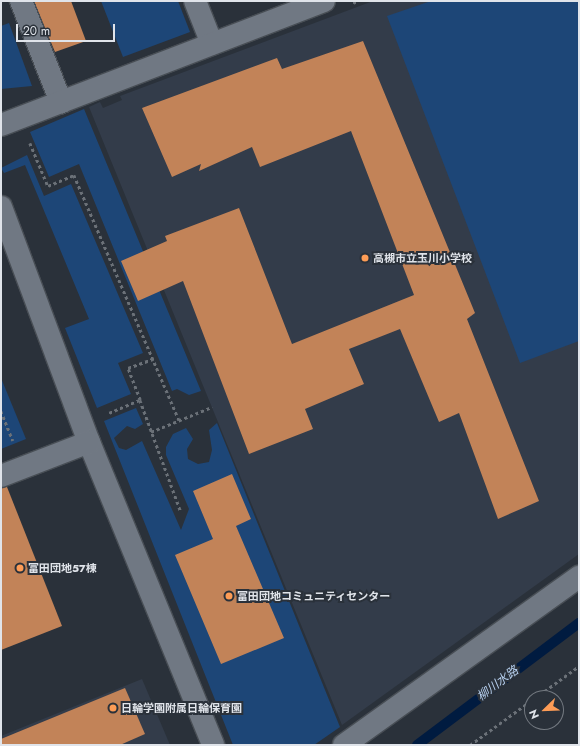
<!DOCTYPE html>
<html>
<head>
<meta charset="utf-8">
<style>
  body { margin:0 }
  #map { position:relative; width:580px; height:746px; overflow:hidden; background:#2a313a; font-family:Jost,"Noto Sans JP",sans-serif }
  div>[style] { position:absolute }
  .built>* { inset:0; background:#333c4a }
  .green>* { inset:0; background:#1d4677 }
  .stream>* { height:10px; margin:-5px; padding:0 5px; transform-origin:5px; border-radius:5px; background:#001b40 }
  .building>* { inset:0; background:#c28358 }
  .path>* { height:2.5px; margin-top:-1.25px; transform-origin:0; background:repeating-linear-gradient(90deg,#6b7178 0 3px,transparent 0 6px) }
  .roads { filter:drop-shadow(1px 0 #484e55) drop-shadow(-1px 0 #484e55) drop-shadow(0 1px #484e55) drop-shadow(0 -1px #484e55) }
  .minor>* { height:22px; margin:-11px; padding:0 11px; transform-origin:11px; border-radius:11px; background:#707883 }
  .dots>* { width:11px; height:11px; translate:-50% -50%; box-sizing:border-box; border:2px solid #2a313a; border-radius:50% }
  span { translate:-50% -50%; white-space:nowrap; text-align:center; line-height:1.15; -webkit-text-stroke:4px #2a313a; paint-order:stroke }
  .poi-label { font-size:11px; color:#e0e4ea; font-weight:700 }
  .left { translate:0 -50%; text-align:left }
  .water-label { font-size:12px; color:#b7d0ef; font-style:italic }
  .frame { position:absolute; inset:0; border:2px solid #e0e4ea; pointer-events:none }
  .north { position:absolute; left:524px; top:690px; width:40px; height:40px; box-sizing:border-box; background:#2a313a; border:1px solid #737980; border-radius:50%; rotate:247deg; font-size:11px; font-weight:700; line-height:16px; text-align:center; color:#e0e4ea }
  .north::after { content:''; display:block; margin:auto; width:14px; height:18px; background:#fd9c56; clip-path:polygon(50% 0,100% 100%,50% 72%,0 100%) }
  .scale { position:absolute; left:16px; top:24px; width:99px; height:18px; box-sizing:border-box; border:2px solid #e0e4ea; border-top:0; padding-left:5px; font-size:12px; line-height:14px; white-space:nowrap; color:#e0e4ea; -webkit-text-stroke:3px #2a313a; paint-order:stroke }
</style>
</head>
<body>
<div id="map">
  <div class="built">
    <div style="clip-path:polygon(373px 1px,579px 1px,579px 554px,342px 725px,89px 107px,100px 102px,103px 108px,122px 100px,120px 96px)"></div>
    <div style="clip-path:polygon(142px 679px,170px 745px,1px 745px,1px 736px)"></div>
  </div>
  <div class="green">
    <div style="clip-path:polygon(101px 1px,178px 1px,190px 32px,123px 57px)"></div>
    <div style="clip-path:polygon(431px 1px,579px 1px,579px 341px,520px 363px,387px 16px)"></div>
    <div style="clip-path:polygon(9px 23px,32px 86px,1px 89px,1px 26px)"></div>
    <div style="clip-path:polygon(84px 109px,201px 391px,189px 395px,177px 389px,172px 391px,79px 164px,49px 177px,30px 132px)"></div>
    <div style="clip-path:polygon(27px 155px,44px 196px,71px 184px,143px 353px,118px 363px,131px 394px,97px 408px,65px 328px,89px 319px,25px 165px,4px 173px,1px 168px)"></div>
    <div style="clip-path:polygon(1px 378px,26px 439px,1px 449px)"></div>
    <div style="clip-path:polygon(136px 408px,143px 424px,135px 429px,127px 426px,114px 438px,119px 448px,126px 450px,142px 441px,181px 530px,189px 509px,166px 455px,166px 447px,173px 434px,186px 428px,193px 439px,187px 449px,188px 459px,198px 464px,209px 462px,212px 450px,209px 430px,217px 423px,340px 727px,314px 745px,233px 745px,104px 421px)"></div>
  </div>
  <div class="stream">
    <div style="left:417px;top:745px;width:203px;rotate:-37deg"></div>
  </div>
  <div class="building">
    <div style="clip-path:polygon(34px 1px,71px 1px,86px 41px,55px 52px)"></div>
    <div style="clip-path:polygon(363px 41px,475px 313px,467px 319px,539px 501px,498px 519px,459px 413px,439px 422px,400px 329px,349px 349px,364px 384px,305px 409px,313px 429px,249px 454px,183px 281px,138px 301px,121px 261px,167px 241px,165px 236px,239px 208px,292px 344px,414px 295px,351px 131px,260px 167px,252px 147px,199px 171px,201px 164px,172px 177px,142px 108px,277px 58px,282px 69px)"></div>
    <div style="clip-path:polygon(232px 474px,251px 519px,236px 526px,284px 638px,221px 664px,175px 555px,213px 539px,193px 491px)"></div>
    <div style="clip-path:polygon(7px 487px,62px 626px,1px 650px,1px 488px)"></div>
    <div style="clip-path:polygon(125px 688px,145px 734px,120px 745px,1px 745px,1px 739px)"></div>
  </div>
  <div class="path">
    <div style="left:353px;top:3px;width:5px;rotate:-22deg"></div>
    <div style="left:30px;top:143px;width:47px;rotate:67.3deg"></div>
    <div style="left:48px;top:186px;width:28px;rotate:-23deg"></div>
    <div style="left:74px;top:175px;width:267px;rotate:66.8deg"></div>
    <div style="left:140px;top:400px;width:34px;rotate:-111deg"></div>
    <div style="left:128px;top:368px;width:27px;rotate:-20deg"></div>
    <div style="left:1px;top:411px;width:32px;rotate:68deg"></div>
    <div style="left:109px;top:413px;width:34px;rotate:-23deg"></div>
    <div style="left:140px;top:400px;width:119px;rotate:69.9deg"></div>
    <div style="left:151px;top:432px;width:66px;rotate:-22.3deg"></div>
    <div style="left:535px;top:698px;width:54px;rotate:-36deg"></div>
    <div style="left:470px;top:745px;width:77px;rotate:-36deg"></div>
  </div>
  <div class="roads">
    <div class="minor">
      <div style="left:21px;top:1px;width:109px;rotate:68.4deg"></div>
      <div style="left:195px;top:1px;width:46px;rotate:68.4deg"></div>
      <div style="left:1px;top:125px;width:346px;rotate:-21deg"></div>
      <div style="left:1px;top:207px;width:251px;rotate:69.5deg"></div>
      <div style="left:89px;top:442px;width:327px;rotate:67.7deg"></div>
      <div style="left:1px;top:476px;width:94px;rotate:-21.1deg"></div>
      <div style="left:344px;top:745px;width:289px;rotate:-35.6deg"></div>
    </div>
  </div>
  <div class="dots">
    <div style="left:365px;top:258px;background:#fd9c56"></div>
    <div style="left:20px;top:568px;background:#fd9c56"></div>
    <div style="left:229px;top:596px;background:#fd9c56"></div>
    <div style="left:113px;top:708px;background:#fd9c56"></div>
  </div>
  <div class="poi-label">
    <span class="left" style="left:373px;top:258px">高槻市立玉川小学校</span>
    <span class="left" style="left:28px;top:568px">富田団地57棟</span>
    <span class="left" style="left:237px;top:596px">富田団地コミュニティセンター</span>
    <span class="left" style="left:121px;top:708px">日輪学園附属日輪保育園</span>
  </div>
  <div class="water-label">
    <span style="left:498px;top:684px;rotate:-37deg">柳川水路</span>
  </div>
  <div class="frame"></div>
  <div class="north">N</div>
  <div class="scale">20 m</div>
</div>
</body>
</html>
